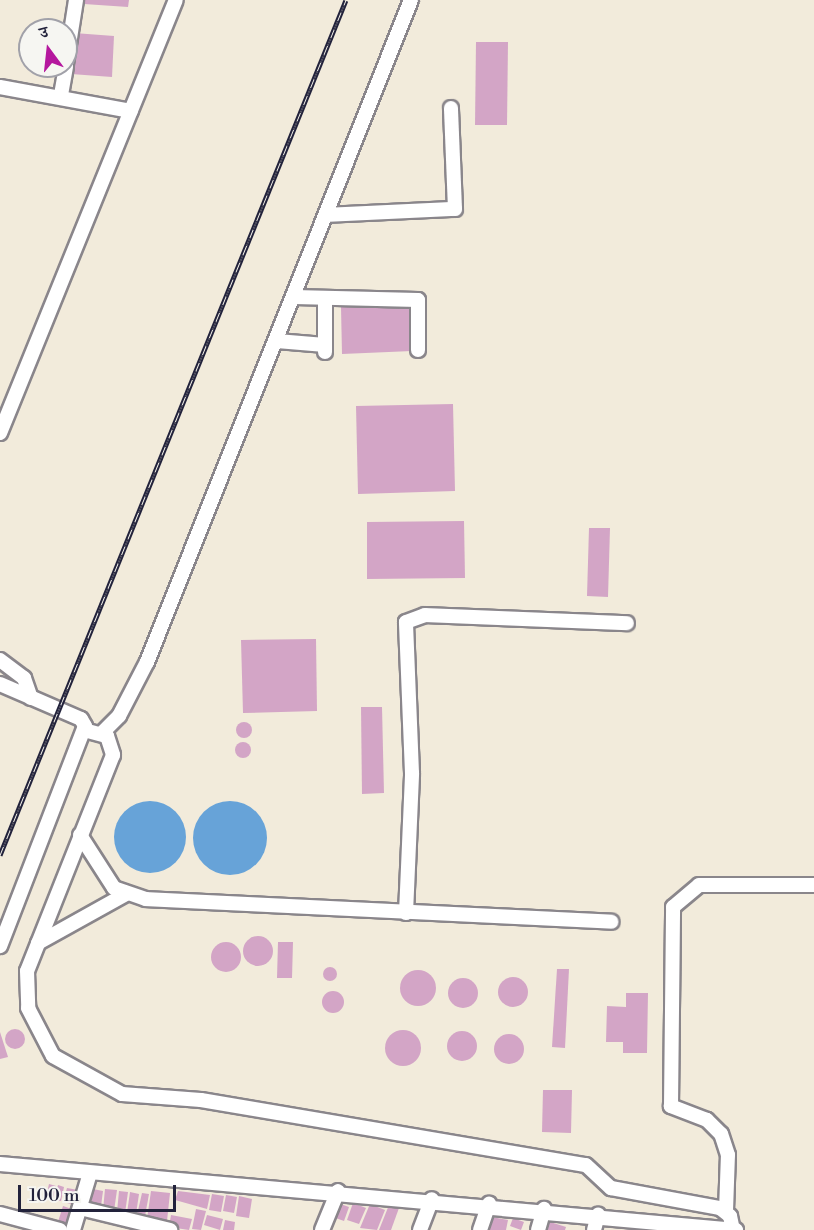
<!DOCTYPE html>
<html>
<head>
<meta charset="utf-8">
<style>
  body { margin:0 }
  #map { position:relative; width:814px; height:1230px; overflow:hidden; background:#f2ebdb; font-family:"Libre Bodoni","Noto Serif Devanagari",serif }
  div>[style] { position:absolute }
  .water>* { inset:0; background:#67a3d8 }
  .round { border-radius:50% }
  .building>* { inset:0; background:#d3a5c6 }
  .roads { filter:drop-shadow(2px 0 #8a868b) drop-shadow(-2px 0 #8a868b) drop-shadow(0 2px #8a868b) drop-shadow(0 -2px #8a868b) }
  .minor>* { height:14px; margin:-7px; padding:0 7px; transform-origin:7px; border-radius:7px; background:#fff }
  .rail>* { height:5px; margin-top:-2.5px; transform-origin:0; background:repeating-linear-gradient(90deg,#f6f6f2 0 9px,#22223b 0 18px); box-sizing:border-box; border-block:2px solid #22223b }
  span { translate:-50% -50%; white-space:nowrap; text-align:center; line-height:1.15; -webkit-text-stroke:4.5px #f6f6f2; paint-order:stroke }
  .north { position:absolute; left:18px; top:18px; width:60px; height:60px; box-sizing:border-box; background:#f6f6f2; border:2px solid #a1a1a9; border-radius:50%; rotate:345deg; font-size:16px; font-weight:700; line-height:24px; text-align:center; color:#22223b }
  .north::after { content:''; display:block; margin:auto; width:21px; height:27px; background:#b5179e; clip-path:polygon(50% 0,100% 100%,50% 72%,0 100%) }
  .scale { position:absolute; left:18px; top:1185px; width:158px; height:27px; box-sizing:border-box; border:3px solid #22223b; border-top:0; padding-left:8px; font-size:18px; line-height:21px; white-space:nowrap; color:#22223b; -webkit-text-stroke:4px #f6f6f2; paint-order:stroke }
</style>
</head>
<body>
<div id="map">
  <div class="water">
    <div class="round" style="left:114px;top:801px;width:72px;height:72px"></div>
    <div class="round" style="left:193px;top:801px;width:74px;height:74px"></div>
  </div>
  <div class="building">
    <div style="clip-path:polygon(85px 0,129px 0,128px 7px,84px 4px)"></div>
    <div style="clip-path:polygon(74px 33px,114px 36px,112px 77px,71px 74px)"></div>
    <div style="clip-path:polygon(476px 42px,508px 42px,507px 125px,475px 125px)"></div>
    <div style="clip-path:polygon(411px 305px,412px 351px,342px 354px,341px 307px)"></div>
    <div style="clip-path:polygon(453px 404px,455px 491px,358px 494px,356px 406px)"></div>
    <div style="clip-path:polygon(464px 521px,465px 578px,367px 579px,367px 522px)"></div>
    <div style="clip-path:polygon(589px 528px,610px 528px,608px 597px,587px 596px)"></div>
    <div style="clip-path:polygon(316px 639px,317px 711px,243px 713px,241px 640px)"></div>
    <div style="clip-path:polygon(361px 707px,382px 707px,384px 793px,362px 794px)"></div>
    <div class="round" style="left:236px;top:722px;width:16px;height:16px"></div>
    <div class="round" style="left:235px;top:742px;width:16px;height:16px"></div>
    <div class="round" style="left:243px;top:936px;width:30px;height:30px"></div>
    <div style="clip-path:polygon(278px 942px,293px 942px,292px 978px,277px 978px)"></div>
    <div class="round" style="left:211px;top:942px;width:30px;height:30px"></div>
    <div class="round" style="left:323px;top:967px;width:14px;height:14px"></div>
    <div style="clip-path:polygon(557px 969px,569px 969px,565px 1048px,552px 1047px)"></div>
    <div class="round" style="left:400px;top:970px;width:36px;height:36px"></div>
    <div class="round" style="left:498px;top:977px;width:30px;height:30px"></div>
    <div class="round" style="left:448px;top:978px;width:30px;height:30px"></div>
    <div class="round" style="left:322px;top:991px;width:22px;height:22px"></div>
    <div style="clip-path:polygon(626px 993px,648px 993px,647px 1053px,623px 1053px,623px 1042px,606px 1042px,607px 1006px,626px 1007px)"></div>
    <div class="round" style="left:5px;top:1029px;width:20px;height:20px"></div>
    <div class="round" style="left:385px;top:1030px;width:36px;height:36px"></div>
    <div class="round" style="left:447px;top:1031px;width:30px;height:30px"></div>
    <div style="clip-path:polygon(0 1032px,8px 1057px,0 1059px)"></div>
    <div class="round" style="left:494px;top:1034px;width:30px;height:30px"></div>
    <div style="clip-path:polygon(543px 1090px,572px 1090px,571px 1133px,542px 1132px)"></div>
    <div style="clip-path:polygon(49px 1184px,56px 1186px,53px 1199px,46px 1197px)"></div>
    <div style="clip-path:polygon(58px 1185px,64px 1187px,61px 1201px,54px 1200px)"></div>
    <div style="clip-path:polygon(67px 1188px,78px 1190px,75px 1205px,63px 1202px)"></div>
    <div style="clip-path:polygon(93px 1189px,103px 1191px,101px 1206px,91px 1205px)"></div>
    <div style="clip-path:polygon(105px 1189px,117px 1190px,114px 1211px,103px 1210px)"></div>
    <div style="clip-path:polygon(119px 1191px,128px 1192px,125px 1213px,117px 1212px)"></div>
    <div style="clip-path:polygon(151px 1191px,170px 1193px,167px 1221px,147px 1219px)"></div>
    <div style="clip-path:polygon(178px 1191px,210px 1195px,207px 1209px,175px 1200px)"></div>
    <div style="clip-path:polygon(130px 1192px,139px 1194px,136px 1214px,127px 1213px)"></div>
    <div style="clip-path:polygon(142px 1193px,149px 1194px,145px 1216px,137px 1215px)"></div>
    <div style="clip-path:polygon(212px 1194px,224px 1196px,221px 1212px,209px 1210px)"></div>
    <div style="clip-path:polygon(226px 1195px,237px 1197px,234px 1213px,223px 1211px)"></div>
    <div style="clip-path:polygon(239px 1196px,252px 1199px,249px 1218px,236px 1216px)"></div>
    <div style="clip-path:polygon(335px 1202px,349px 1207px,344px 1221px,330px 1216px)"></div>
    <div style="clip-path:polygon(353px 1203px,366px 1208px,359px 1224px,347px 1220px)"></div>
    <div style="clip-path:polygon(370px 1204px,385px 1210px,377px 1230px,360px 1228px)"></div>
    <div style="clip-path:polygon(389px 1205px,399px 1208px,391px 1230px,379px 1230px)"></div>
    <div style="clip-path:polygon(63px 1206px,75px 1210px,70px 1228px,57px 1225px)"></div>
    <div style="clip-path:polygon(196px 1209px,206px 1211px,201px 1230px,192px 1229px)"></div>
    <div style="clip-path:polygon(171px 1215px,192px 1219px,189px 1230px,169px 1227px)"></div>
    <div style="clip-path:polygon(207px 1215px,223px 1219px,220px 1230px,204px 1225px)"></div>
    <div style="clip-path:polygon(486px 1216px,508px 1220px,506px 1230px,483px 1230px)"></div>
    <div style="clip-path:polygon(513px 1218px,524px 1222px,521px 1230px,510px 1226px)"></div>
    <div style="clip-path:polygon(225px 1220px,235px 1222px,234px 1230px,223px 1230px)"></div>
    <div style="clip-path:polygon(544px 1220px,566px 1227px,565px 1230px,540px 1230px)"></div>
  </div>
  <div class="roads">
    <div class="minor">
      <div style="left:66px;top:64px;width:65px;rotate:-81.1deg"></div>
      <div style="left:0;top:87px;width:133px;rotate:10.4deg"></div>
      <div style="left:61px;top:95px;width:29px;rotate:-80deg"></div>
      <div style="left:326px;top:215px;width:129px;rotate:-2.7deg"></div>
      <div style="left:455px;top:209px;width:101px;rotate:-92.3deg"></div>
      <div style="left:294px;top:297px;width:124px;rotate:1.4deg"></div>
      <div style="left:418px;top:300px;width:50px;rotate:90deg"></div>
      <div style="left:277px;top:341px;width:48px;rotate:4.8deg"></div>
      <div style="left:325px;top:352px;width:53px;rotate:-90deg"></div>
      <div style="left:0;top:433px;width:467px;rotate:-67.9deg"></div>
      <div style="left:0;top:660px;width:30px;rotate:37deg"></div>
      <div style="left:24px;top:678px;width:21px;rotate:71deg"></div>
      <div style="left:0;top:684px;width:88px;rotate:23.4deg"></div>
      <div style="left:81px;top:719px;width:8px;rotate:60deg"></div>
      <div style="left:85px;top:726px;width:236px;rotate:111.1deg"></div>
      <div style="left:84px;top:730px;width:24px;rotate:15deg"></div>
      <div style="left:107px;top:736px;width:20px;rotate:72deg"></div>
      <div style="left:113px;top:755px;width:232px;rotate:111.7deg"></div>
      <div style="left:27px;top:971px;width:37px;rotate:88deg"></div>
      <div style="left:28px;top:1008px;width:54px;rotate:62.5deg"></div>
      <div style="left:53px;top:1056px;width:79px;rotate:28.8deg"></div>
      <div style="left:122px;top:1094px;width:79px;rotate:4.3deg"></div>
      <div style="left:201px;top:1100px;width:390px;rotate:9.6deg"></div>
      <div style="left:586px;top:1165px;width:34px;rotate:43deg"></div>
      <div style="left:611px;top:1188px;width:111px;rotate:10.4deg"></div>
      <div style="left:720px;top:1208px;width:13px;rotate:39deg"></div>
      <div style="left:730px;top:1216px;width:14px;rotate:78deg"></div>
      <div style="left:102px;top:733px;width:24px;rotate:-45deg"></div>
      <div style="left:119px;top:716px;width:61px;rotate:-62.6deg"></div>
      <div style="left:147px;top:662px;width:713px;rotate:-68.26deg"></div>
      <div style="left:80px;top:835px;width:63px;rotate:57.3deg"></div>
      <div style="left:114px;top:888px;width:34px;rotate:19deg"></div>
      <div style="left:146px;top:899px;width:466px;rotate:2.8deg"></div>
      <div style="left:406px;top:913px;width:140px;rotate:-87.5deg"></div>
      <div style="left:412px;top:773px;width:151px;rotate:-92.3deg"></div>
      <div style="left:406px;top:622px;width:20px;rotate:-20deg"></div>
      <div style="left:425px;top:615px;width:202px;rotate:2.3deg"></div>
      <div style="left:38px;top:943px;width:101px;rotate:-29.1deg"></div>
      <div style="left:0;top:1164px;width:739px;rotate:5.12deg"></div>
      <div style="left:80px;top:1208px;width:93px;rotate:13.7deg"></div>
      <div style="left:726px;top:1211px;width:56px;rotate:-88deg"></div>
      <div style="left:728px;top:1155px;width:22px;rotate:-108deg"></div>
      <div style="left:721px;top:1134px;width:20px;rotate:-135deg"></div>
      <div style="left:707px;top:1120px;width:39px;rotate:-159deg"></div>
      <div style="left:671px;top:1106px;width:199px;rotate:-89.4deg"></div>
      <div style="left:673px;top:907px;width:34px;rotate:-40deg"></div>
      <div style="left:699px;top:885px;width:115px"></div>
      <div style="left:0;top:1214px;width:62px;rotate:14.9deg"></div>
      <div style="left:73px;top:1230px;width:59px;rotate:-73.4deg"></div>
      <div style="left:322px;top:1230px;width:42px;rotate:-67.7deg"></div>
      <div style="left:420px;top:1230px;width:33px;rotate:-69deg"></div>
      <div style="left:480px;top:1230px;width:28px;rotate:-71deg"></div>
      <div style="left:538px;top:1230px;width:22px;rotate:-74deg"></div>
      <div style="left:594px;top:1230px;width:16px;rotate:-75deg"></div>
    </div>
  </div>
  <div class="rail">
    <div style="left:0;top:855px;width:922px;rotate:-67.97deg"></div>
  </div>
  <div class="north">उ</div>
  <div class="scale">100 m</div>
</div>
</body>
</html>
